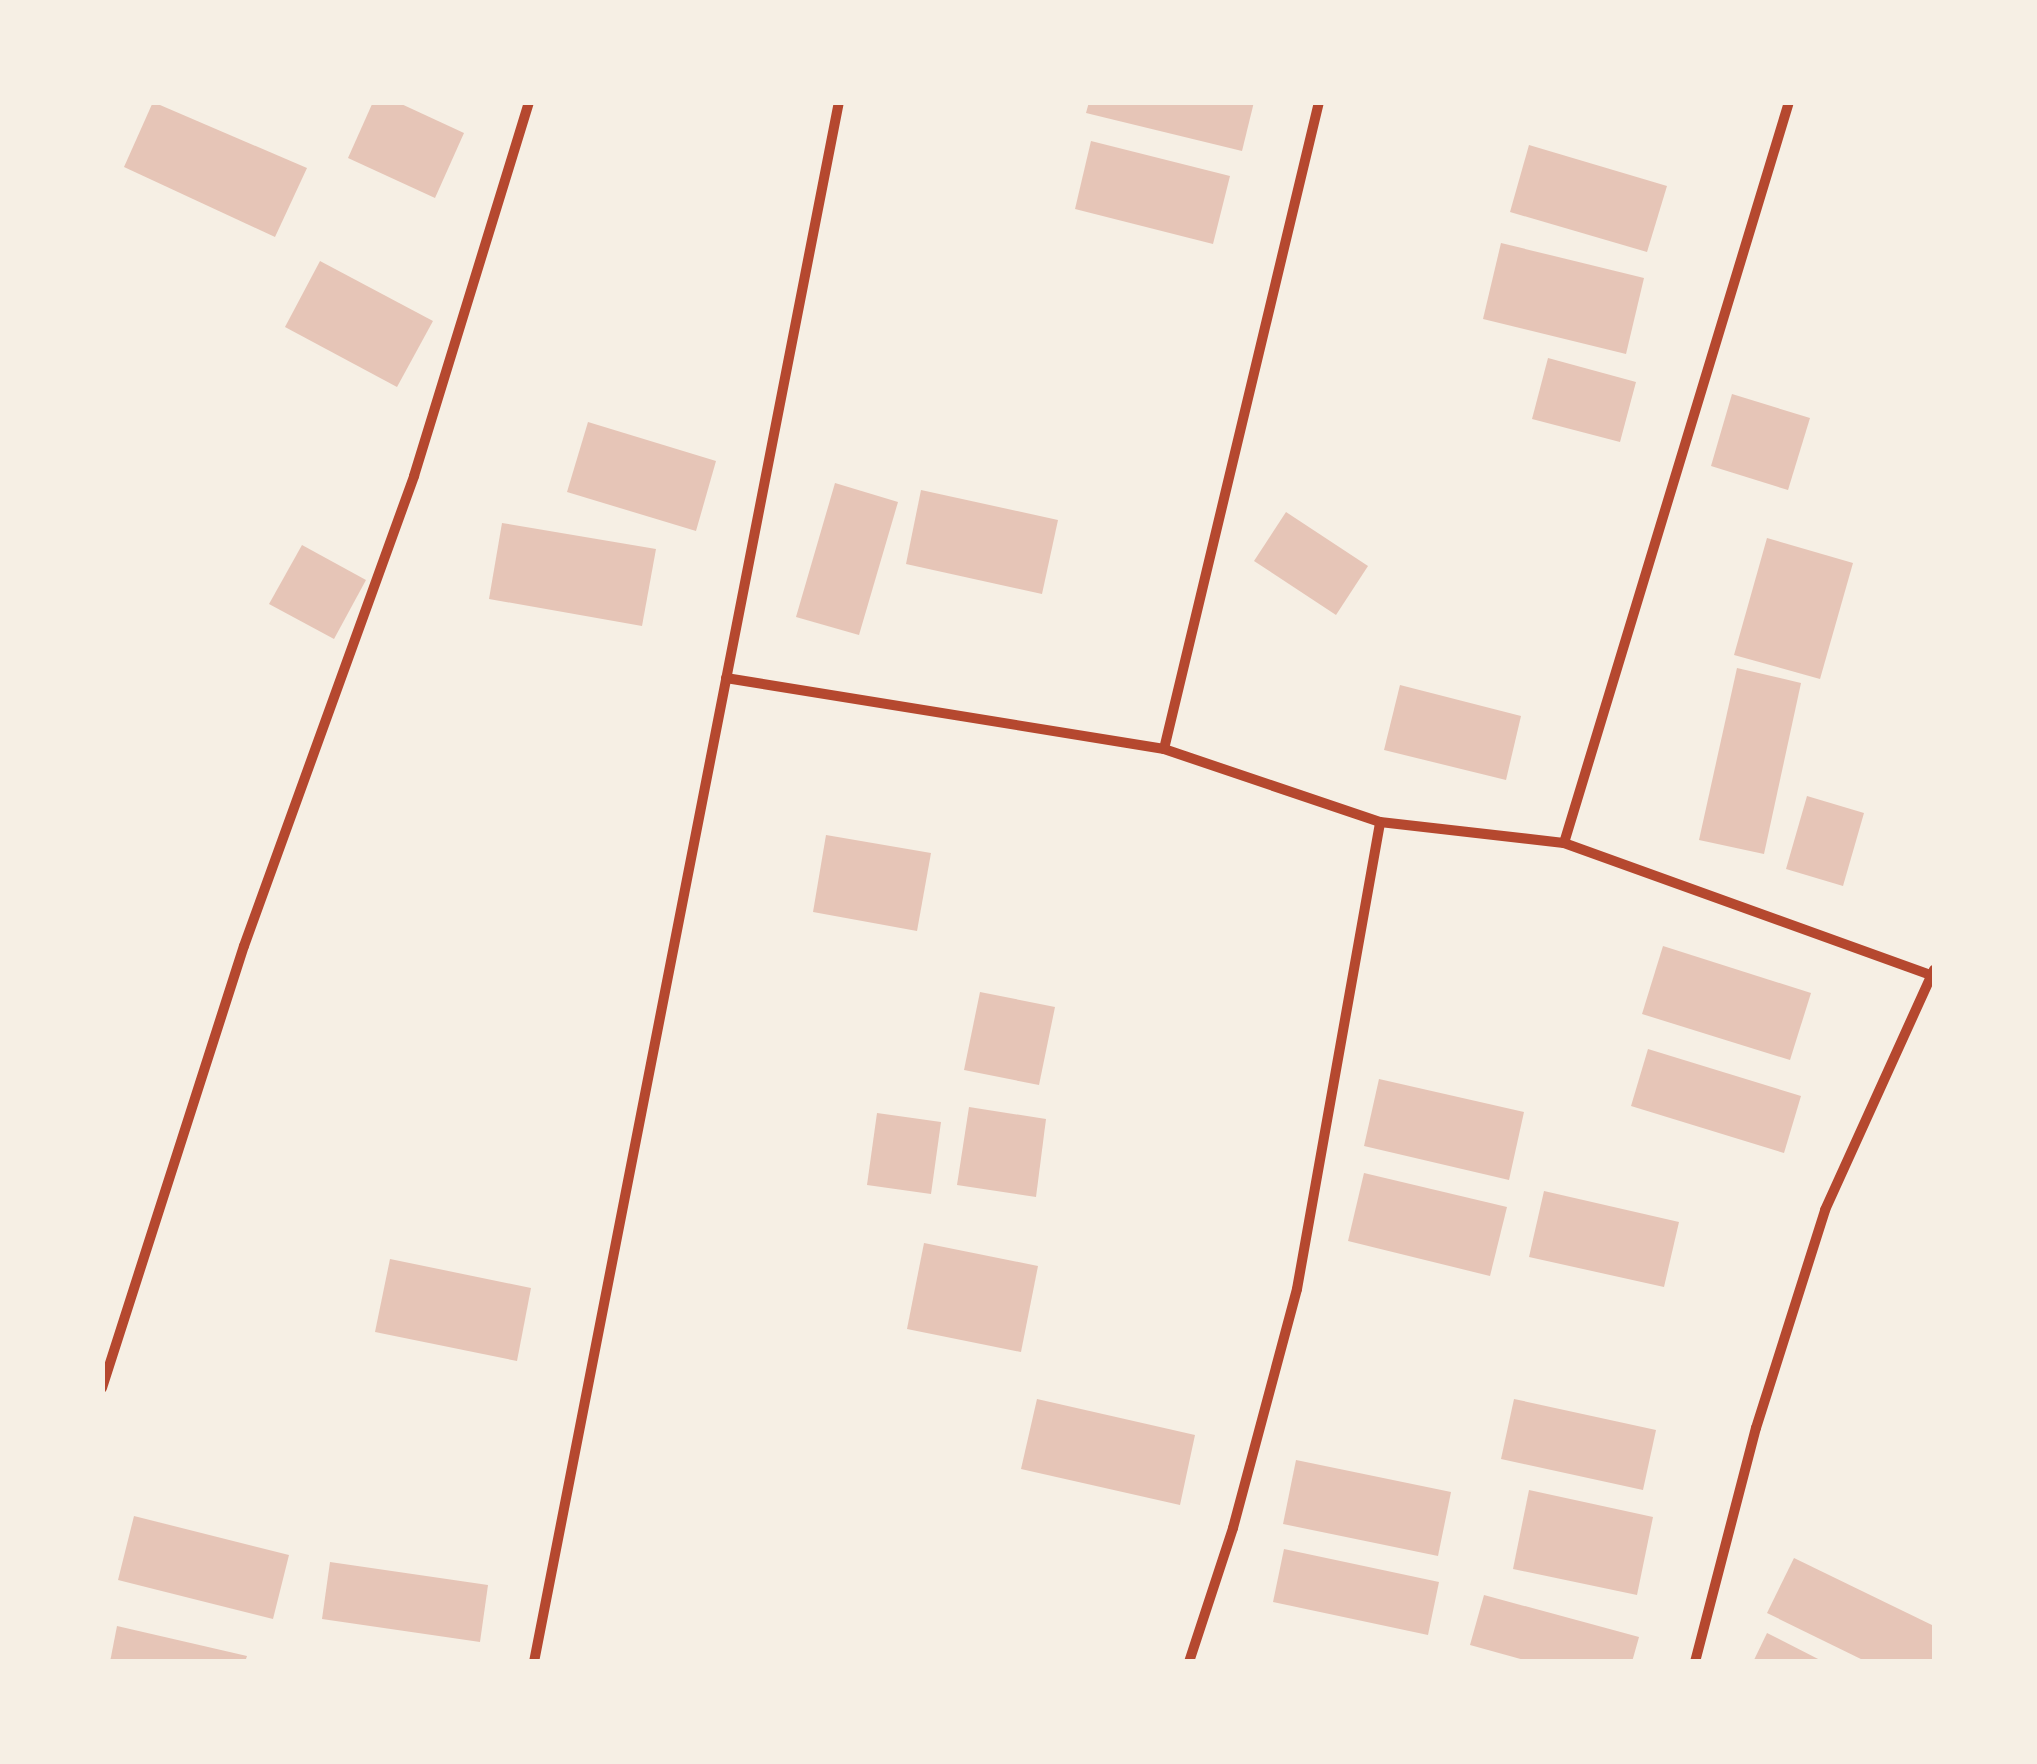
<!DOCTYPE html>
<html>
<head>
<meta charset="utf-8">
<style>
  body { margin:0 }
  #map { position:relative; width:2037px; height:1764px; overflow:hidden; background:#f6efe4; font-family:"Crimson Pro",serif }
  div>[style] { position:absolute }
  .building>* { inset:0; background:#e6c5b7 }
  .minor>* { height:10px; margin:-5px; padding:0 5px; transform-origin:5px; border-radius:5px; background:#b5482f }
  span { translate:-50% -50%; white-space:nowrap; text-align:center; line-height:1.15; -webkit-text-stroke:8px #f6efe4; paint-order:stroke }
  .frame { position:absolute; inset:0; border:105px solid #f6efe4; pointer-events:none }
</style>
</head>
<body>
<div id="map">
  <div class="building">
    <div style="clip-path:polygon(153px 102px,307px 168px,275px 237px,124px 167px)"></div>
    <div style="clip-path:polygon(373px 102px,397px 102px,464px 133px,435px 198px,348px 158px)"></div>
    <div style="clip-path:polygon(1089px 102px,1254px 102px,1242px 151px,1086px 113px)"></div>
    <div style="clip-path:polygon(1091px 141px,1230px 176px,1213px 244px,1075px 209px)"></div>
    <div style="clip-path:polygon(1529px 145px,1667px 186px,1647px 252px,1510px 212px)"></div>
    <div style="clip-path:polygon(1501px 243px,1644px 278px,1626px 354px,1483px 319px)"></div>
    <div style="clip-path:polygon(320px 261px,433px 321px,397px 387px,285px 327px)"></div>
    <div style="clip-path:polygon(1548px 358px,1636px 382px,1620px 442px,1532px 419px)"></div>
    <div style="clip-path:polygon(1732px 394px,1810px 418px,1788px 490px,1711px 466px)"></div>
    <div style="clip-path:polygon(588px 422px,716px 461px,696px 531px,567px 492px)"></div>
    <div style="clip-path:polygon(835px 483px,898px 502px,859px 635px,796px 617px)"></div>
    <div style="clip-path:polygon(921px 490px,1058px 520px,1042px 594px,906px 564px)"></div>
    <div style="clip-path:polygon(1286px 512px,1368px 566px,1336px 615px,1254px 561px)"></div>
    <div style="clip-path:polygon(502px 523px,656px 549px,642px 626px,489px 599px)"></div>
    <div style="clip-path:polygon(1767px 538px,1853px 563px,1820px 679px,1734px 655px)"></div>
    <div style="clip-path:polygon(302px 545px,366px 580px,334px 639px,269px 604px)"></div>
    <div style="clip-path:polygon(1737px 668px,1801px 683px,1764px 854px,1699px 840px)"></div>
    <div style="clip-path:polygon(1400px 685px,1521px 716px,1506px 780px,1384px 750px)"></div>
    <div style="clip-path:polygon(1807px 796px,1864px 813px,1843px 886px,1786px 869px)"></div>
    <div style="clip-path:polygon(826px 835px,931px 853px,917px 931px,813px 912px)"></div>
    <div style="clip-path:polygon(1663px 946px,1811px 993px,1790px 1060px,1642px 1014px)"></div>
    <div style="clip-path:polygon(980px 992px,1055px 1007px,1039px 1085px,964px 1070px)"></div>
    <div style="clip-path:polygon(1648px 1049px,1801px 1096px,1784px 1153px,1631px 1106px)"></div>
    <div style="clip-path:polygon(1379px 1079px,1524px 1112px,1509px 1180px,1364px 1146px)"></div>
    <div style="clip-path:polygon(969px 1107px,1046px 1119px,1036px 1197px,957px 1185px)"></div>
    <div style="clip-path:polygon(877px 1113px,941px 1122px,931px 1194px,867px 1185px)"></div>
    <div style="clip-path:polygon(1364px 1173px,1507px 1207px,1490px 1276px,1348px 1241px)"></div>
    <div style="clip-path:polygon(1544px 1191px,1679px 1222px,1664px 1287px,1529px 1257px)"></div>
    <div style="clip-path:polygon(924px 1243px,1038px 1266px,1021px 1352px,907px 1329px)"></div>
    <div style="clip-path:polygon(390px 1259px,531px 1288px,517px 1361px,375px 1332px)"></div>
    <div style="clip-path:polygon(1037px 1399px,1195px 1435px,1180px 1505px,1021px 1469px)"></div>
    <div style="clip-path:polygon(1514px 1399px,1656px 1430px,1643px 1490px,1501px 1459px)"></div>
    <div style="clip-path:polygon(1296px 1460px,1451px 1492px,1438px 1556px,1283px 1524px)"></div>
    <div style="clip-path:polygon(1529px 1490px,1653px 1517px,1637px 1595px,1513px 1569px)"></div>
    <div style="clip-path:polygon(134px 1516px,289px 1555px,273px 1619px,118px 1580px)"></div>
    <div style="clip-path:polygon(1284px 1549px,1439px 1582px,1428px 1635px,1273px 1602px)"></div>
    <div style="clip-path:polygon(1794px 1558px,1934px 1626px,1933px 1662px,1867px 1662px,1767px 1613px)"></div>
    <div style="clip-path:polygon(330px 1562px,488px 1585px,480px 1642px,322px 1619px)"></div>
    <div style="clip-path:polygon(1484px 1595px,1639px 1637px,1632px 1662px,1531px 1662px,1470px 1645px)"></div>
    <div style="clip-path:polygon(117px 1626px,247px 1656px,245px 1662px,110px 1662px)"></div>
    <div style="clip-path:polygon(1767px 1633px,1824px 1662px,1753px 1662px)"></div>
  </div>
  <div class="minor">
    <div style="left:726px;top:678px;width:444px;rotate:9.2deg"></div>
    <div style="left:1164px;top:749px;width:228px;rotate:18.7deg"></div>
    <div style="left:1380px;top:822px;width:185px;rotate:6.5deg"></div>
    <div style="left:1564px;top:843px;width:390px;rotate:19.8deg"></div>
    <div style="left:1164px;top:749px;width:665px;rotate:-76.53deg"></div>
    <div style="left:1564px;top:843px;width:774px;rotate:-73.11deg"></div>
    <div style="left:102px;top:1388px;width:464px;rotate:-72.2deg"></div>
    <div style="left:244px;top:946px;width:500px;rotate:-70.1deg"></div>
    <div style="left:414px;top:476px;width:391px;rotate:-72.9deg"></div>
    <div style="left:534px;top:1662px;width:1590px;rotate:-78.94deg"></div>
    <div style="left:1189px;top:1662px;width:141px;rotate:-71.8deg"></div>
    <div style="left:1233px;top:1528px;width:247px;rotate:-75deg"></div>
    <div style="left:1297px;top:1289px;width:474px;rotate:-79.9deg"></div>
    <div style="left:1695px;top:1662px;width:242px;rotate:-75.4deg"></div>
    <div style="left:1756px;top:1428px;width:229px;rotate:-72.4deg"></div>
    <div style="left:1825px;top:1210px;width:264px;rotate:-65.6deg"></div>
  </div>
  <div class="frame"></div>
</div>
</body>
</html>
